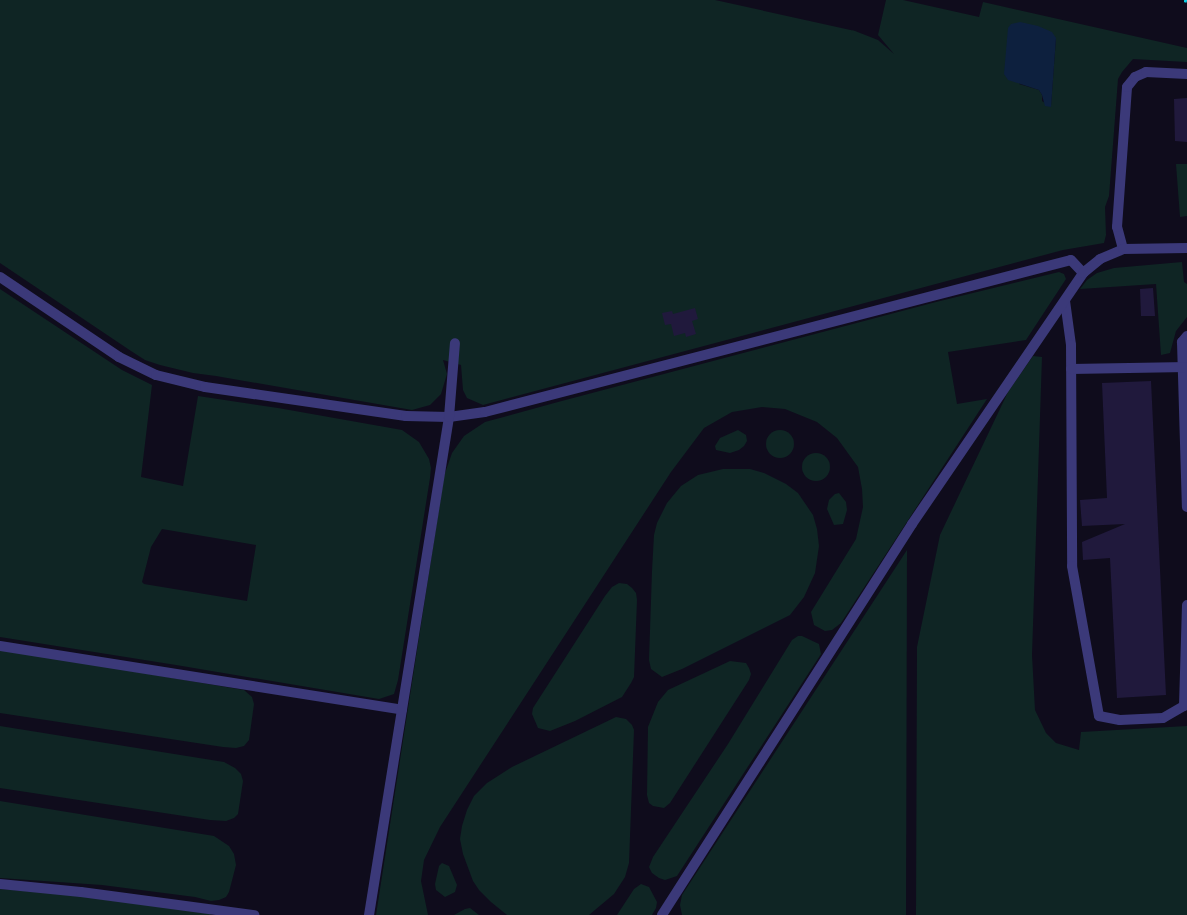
<!DOCTYPE html>
<html>
<head>
<meta charset="utf-8">
<style>
  body { margin:0 }
  #map { position:relative; width:1187px; height:915px; overflow:hidden; background:#0f0c1c; font-family:"Work Sans",sans-serif }
  div>[style] { position:absolute }
  .green>* { inset:0; background:#0f2524 }
  .round { border-radius:50% }
  .water>* { inset:0; background:#0d203e }
  .building>* { inset:0; background:#20193c }
  .minor>* { height:10px; margin:-5px; padding:0 5px; transform-origin:5px; border-radius:5px; background:#3b3979 }
  .rail>* { height:3px; margin-top:-1.5px; transform-origin:0; background:repeating-linear-gradient(90deg,#0ad1e7 0 6px,transparent 0 11px) }
  span { translate:-50% -50%; white-space:nowrap; text-align:center; line-height:1.15; -webkit-text-stroke:3px #0f0c1c; paint-order:stroke }
</style>
</head>
<body>
<div id="map">
  <div class="green">
    <div style="clip-path:polygon(evenodd,0 0,715px 0,855px 31px,878px 40px,894px 54px,878px 35px,886px 0,903px 0,979px 17px,983px 2px,1187px 48px,1187px 62px,1133px 59px,1122px 72px,1118px 79px,1109px 196px,1105px 207px,1106px 235px,1104px 243px,1063px 250px,483px 405px,467px 398px,463px 390px,461px 365px,443px 360px,447px 374px,441px 394px,430px 405px,412px 410px,216px 376px,193px 373px,160px 365px,145px 360px,131px 351px,0 263px,0 0,1056px 38px,1051px 105px,1051px 107px,1042px 101px,1042px 95px,1039px 90px,1019px 84px,1056px 38px)"></div>
    <div style="clip-path:polygon(1176px 164px,1187px 164px,1187px 216px,1180px 217px)"></div>
    <div style="clip-path:polygon(1182px 262px,1184px 282px,1187px 284px,1187px 317px,1176px 331px,1170px 353px,1161px 355px,1156px 284px,1080px 289px,1087px 280px,1097px 273px,1114px 268px)"></div>
    <div style="clip-path:polygon(1059px 272px,1064px 274px,1066px 279px,1026px 340px,948px 352px,957px 404px,987px 399px,841px 623px,832px 630px,825px 631px,814px 625px,811px 612px,856px 539px,863px 507px,862px 489px,858px 467px,837px 438px,817px 422px,785px 409px,762px 407px,732px 412px,704px 428px,671px 472px,440px 827px,424px 860px,421px 881px,428px 915px,376px 915px,444px 476px,452px 453px,464px 436px,485px 422px,558px 402px,936px 302px)"></div>
    <div style="clip-path:polygon(evenodd,0 289px,122px 370px,152px 385px,141px 477px,183px 486px,198px 396px,278px 408px,402px 430px,419px 442px,429px 459px,431px 468px,430px 478px,398px 680px,394px 694px,379px 699px,176px 665px,0 637px,0 289px,162px 529px,256px 545px,247px 601px,144px 584px,142px 582px,151px 547px,162px 529px)"></div>
    <div style="clip-path:polygon(1033px 356px,1042px 357px,1032px 655px,1035px 710px,1046px 733px,1056px 743px,1079px 750px,1081px 732px,1187px 726px,1187px 915px,916px 915px,917px 647px,940px 535px,1008px 392px)"></div>
    <div class="round" style="left:766px;top:430px;width:28px;height:28px"></div>
    <div style="clip-path:polygon(738px 430px,746px 435px,747px 441px,744px 446px,739px 450px,730px 453px,716px 450px,715px 446px,720px 438px)"></div>
    <div class="round" style="left:802px;top:453px;width:28px;height:28px"></div>
    <div style="clip-path:polygon(723px 469px,750px 469px,764px 473px,786px 484px,798px 493px,813px 515px,817px 529px,819px 546px,815px 573px,804px 597px,790px 615px,682px 669px,662px 677px,651px 669px,649px 660px,652px 571px,654px 535px,657px 523px,667px 503px,681px 486px,698px 475px)"></div>
    <div style="clip-path:polygon(839px 493px,846px 502px,847px 510px,843px 524px,834px 525px,827px 509px,829px 500px,835px 494px)"></div>
    <div style="clip-path:polygon(907px 550px,906px 915px,682px 915px,680px 905px,682px 895px)"></div>
    <div style="clip-path:polygon(619px 583px,627px 584px,632px 588px,636px 593px,637px 600px,634px 677px,631px 683px,622px 697px,575px 721px,550px 731px,538px 728px,532px 714px,533px 708px,605px 596px,612px 587px)"></div>
    <div style="clip-path:polygon(798px 636px,802px 636px,819px 644px,821px 654px,677px 876px,665px 880px,659px 878px,652px 873px,649px 867px,653px 857px,728px 744px,792px 640px)"></div>
    <div style="clip-path:polygon(0 649px,244px 690px,252px 697px,254px 704px,249px 740px,244px 746px,236px 748px,223px 747px,0 713px)"></div>
    <div style="clip-path:polygon(730px 661px,746px 663px,749px 668px,751px 674px,749px 680px,670px 803px,664px 808px,653px 806px,649px 803px,647px 795px,648px 727px,658px 702px,668px 690px)"></div>
    <div style="clip-path:polygon(616px 717px,626px 719px,632px 725px,634px 730px,629px 863px,625px 877px,614px 894px,589px 915px,507px 915px,491px 902px,479px 890px,473px 881px,463px 854px,460px 839px,462px 826px,467px 810px,474px 796px,487px 783px,512px 767px)"></div>
    <div style="clip-path:polygon(0 726px,224px 762px,235px 768px,241px 774px,243px 781px,238px 814px,234px 818px,226px 821px,210px 820px,0 788px)"></div>
    <div style="clip-path:polygon(0 801px,214px 836px,229px 846px,234px 854px,236px 865px,229px 892px,226px 897px,219px 900px,211px 901px,195px 897px,102px 885px,0 878px)"></div>
    <div style="clip-path:polygon(442px 863px,449px 866px,457px 885px,455px 892px,445px 897px,436px 890px,435px 884px,439px 866px)"></div>
    <div style="clip-path:polygon(641px 884px,649px 887px,657px 902px,656px 908px,652px 915px,617px 915px,634px 889px)"></div>
    <div style="clip-path:polygon(0 889px,62px 894px,208px 913px,212px 915px,0 915px)"></div>
    <div style="clip-path:polygon(470px 908px,479px 915px,454px 915px,465px 909px)"></div>
  </div>
  <div class="water">
    <div style="clip-path:polygon(1020px 22px,1038px 26px,1052px 32px,1056px 38px,1051px 107px,1045px 106px,1042px 95px,1039px 90px,1008px 80px,1004px 74px,1008px 28px,1011px 24px)"></div>
  </div>
  <div class="building">
    <div style="clip-path:polygon(1187px 98px,1187px 142px,1175px 141px,1174px 99px)"></div>
    <div style="clip-path:polygon(1153px 288px,1155px 316px,1141px 316px,1140px 289px)"></div>
    <div style="clip-path:polygon(695px 308px,698px 319px,692px 321px,696px 334px,686px 337px,685px 333px,674px 336px,671px 324px,665px 325px,662px 313px,672px 311px,673px 314px)"></div>
    <div style="clip-path:polygon(1151px 381px,1166px 695px,1117px 698px,1110px 558px,1083px 560px,1082px 542px,1125px 524px,1082px 526px,1080px 500px,1107px 498px,1102px 383px)"></div>
  </div>
  <div class="minor">
    <div style="left:1123px;top:249px;width:23px;rotate:-105deg"></div>
    <div style="left:1117px;top:227px;width:140px;rotate:-85.9deg"></div>
    <div style="left:1127px;top:87px;width:13px;rotate:-51deg"></div>
    <div style="left:1135px;top:77px;width:12px;rotate:-24deg"></div>
    <div style="left:1146px;top:72px;width:41px;rotate:2.8deg"></div>
    <div style="left:0;top:277px;width:143px;rotate:33.9deg"></div>
    <div style="left:119px;top:357px;width:41px;rotate:25.9deg"></div>
    <div style="left:156px;top:375px;width:50px;rotate:13.8deg"></div>
    <div style="left:205px;top:387px;width:203px;rotate:8.2deg"></div>
    <div style="left:406px;top:416px;width:43px;rotate:1.3deg"></div>
    <div style="left:449px;top:417px;width:36px;rotate:-8deg"></div>
    <div style="left:485px;top:412px;width:605px;rotate:-14.54deg"></div>
    <div style="left:1071px;top:260px;width:18px;rotate:47deg"></div>
    <div style="left:1065px;top:301px;width:44px;rotate:82.2deg"></div>
    <div style="left:1071px;top:345px;width:221px;rotate:89.7deg"></div>
    <div style="left:1072px;top:566px;width:152px;rotate:79.8deg"></div>
    <div style="left:1099px;top:716px;width:21px;rotate:11deg"></div>
    <div style="left:1120px;top:720px;width:43px;rotate:-2.7deg"></div>
    <div style="left:1163px;top:718px;width:24px;rotate:-30deg"></div>
    <div style="left:1184px;top:706px;width:101px;rotate:-88.3deg"></div>
    <div style="left:1187px;top:336px;width:8px;rotate:130deg"></div>
    <div style="left:1182px;top:342px;width:165px;rotate:88.3deg"></div>
    <div style="left:1071px;top:369px;width:116px;rotate:-1deg"></div>
    <div style="left:0;top:646px;width:407px;rotate:9deg"></div>
    <div style="left:0;top:884px;width:81px;rotate:5.6deg"></div>
    <div style="left:81px;top:892px;width:175px;rotate:7.6deg"></div>
    <div style="left:369px;top:915px;width:504px;rotate:-80.87deg"></div>
    <div style="left:449px;top:417px;width:74px;rotate:-85.4deg"></div>
    <div style="left:662px;top:915px;width:464px;rotate:-57.4deg"></div>
    <div style="left:912px;top:524px;width:304px;rotate:-55.7deg"></div>
    <div style="left:1083px;top:273px;width:22px;rotate:-39deg"></div>
    <div style="left:1100px;top:259px;width:25px;rotate:-23deg"></div>
    <div style="left:1123px;top:249px;width:64px;rotate:-0.9deg"></div>
  </div>
  <div class="rail">
    <div style="left:1184px;top:0;width:3px;rotate:18deg"></div>
  </div>
</div>
</body>
</html>
